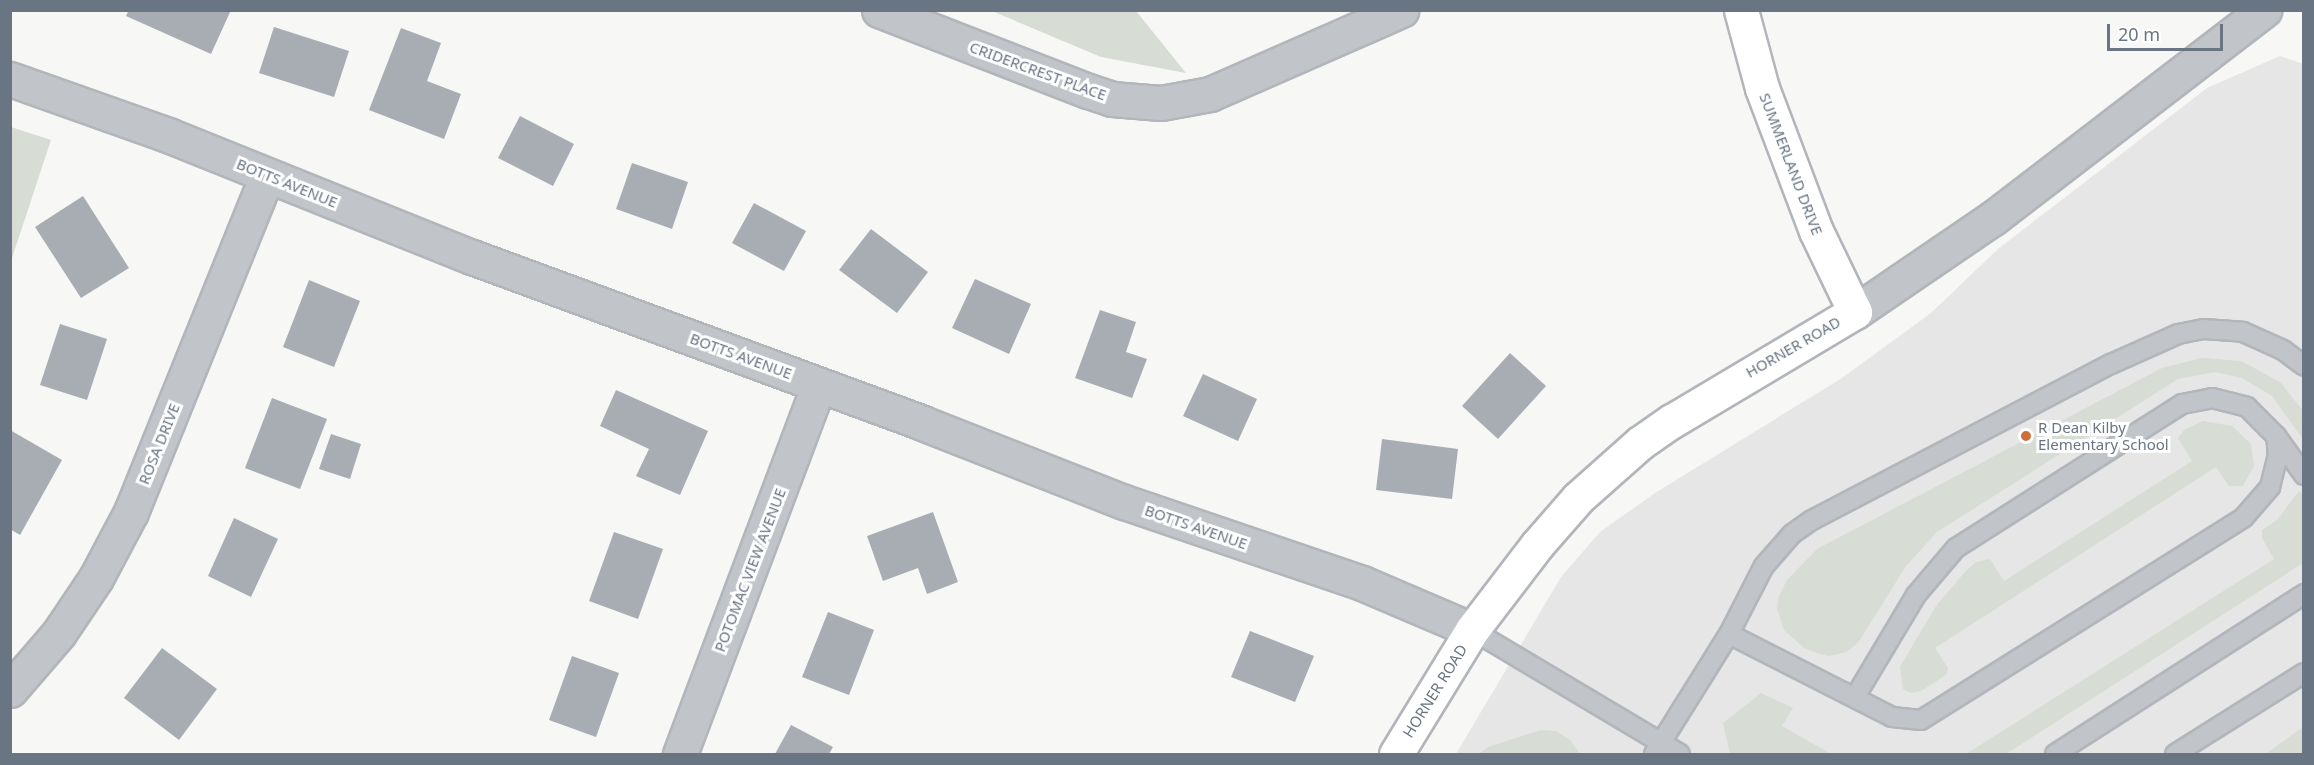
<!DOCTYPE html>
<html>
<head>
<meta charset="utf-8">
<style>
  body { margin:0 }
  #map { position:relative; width:2314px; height:765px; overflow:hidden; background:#f7f7f5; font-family:"Noto Sans",sans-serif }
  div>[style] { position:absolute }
  .built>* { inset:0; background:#e5e6e5 }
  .green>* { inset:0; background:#d7dcd5 }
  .building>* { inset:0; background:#a7adb3 }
  .roads { filter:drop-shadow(2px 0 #b2b6bb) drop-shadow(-2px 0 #b2b6bb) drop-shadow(0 2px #b2b6bb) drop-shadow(0 -2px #b2b6bb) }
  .service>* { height:18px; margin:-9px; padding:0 9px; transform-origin:9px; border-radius:9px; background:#c1c4c8 }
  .minor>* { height:33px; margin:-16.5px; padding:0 16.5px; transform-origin:16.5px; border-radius:16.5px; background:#c1c4c8 }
  .tertiary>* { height:33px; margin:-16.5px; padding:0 16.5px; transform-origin:16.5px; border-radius:16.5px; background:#c1c4c8 }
  .secondary>* { height:33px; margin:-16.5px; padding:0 16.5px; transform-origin:16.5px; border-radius:16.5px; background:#fff }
  .dots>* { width:16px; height:16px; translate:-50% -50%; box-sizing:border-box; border:3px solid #fff; border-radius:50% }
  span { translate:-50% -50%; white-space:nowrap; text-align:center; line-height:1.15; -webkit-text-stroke:6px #fff; paint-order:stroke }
  .street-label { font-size:15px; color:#6a7583 }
  .poi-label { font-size:15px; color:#6a7583 }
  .left { translate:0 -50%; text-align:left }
  .frame { position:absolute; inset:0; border:12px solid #6a7583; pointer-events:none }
  .scale { position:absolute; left:2107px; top:24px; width:116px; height:27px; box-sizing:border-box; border:3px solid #6a7583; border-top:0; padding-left:8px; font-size:18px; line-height:21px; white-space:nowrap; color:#6a7583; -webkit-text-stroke:4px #fff; paint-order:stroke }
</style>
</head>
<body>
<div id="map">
  <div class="built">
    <div style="clip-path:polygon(2280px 56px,2303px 64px,2303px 727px,2265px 754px,1456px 754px,1561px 577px,1600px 532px,1655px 493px,1842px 378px,1931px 313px,1998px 249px,2207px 88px)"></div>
  </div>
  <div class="green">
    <div style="clip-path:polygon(992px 11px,1136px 11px,1186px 73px,1101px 57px)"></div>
    <div style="clip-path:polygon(11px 127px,51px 140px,11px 261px,10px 127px)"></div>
    <div style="clip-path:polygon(2202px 358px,2241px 361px,2280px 382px,2303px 411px,2303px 439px,2272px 396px,2242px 378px,2215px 372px,2178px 379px,1937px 532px,1906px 566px,1858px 643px,1846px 652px,1829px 656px,1817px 653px,1804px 648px,1784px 630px,1777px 608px,1779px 596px,1787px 580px,1817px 549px,2162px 368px)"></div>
    <div style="clip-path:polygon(2203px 421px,2232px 426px,2251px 444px,2254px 466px,2243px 486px,2229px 486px,2216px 467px,1935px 648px,1948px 668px,1946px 675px,1921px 691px,1911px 693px,1903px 689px,1900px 667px,1936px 606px,1964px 573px,1976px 562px,1990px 559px,2004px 581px,2192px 461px,2178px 438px,2184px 430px)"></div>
    <div style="clip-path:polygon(2299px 491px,2303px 495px,2303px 563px,2006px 754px,1966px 754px,2274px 559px,2262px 538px,2262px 530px,2277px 520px)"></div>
    <div style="clip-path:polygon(1761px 693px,1793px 708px,1782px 726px,1831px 754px,1730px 754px,1723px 723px)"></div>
    <div style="clip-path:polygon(2303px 727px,2303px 754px,2265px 754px)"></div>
    <div style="clip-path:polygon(1541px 730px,1556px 731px,1570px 740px,1580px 754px,1479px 754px,1488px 747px)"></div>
  </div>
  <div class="building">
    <div style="clip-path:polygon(129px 10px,231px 10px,211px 54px,126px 16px)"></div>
    <div style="clip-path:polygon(274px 27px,349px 51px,334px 97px,259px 73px)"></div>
    <div style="clip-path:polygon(401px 28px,441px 43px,427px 81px,461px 94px,444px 139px,369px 110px)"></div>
    <div style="clip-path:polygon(520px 116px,574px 144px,553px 186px,498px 158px)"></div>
    <div style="clip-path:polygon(632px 163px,688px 182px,672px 229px,616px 209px)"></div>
    <div style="clip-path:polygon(83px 196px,129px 268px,81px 298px,35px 227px)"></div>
    <div style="clip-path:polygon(754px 203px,806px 231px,784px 271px,732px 243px)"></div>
    <div style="clip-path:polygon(871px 229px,928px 272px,897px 313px,839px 270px)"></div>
    <div style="clip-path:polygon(975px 279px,1031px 304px,1009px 354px,952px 328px)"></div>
    <div style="clip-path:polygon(309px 280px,360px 301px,334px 367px,283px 347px)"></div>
    <div style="clip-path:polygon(1100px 310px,1136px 322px,1126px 352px,1147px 359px,1132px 398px,1075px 378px)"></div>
    <div style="clip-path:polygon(60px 324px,107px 339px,87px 400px,40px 385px)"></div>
    <div style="clip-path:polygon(1510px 353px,1546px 386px,1498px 439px,1462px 406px)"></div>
    <div style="clip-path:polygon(1203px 374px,1257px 399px,1238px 441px,1183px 416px)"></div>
    <div style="clip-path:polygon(616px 390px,708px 431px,680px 495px,636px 476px,649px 449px,600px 426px)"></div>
    <div style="clip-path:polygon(272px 398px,327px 419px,300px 489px,245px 468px)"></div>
    <div style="clip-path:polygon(10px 430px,62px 460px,20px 535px,10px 529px)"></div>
    <div style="clip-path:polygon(331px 434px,361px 444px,350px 479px,319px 469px)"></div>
    <div style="clip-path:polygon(1382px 439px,1458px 449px,1452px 499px,1376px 490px)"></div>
    <div style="clip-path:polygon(933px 512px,958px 582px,927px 594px,918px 568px,883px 581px,867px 536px)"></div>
    <div style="clip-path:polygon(234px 518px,278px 539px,251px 597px,208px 576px)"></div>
    <div style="clip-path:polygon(614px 532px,663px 549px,638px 619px,589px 601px)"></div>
    <div style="clip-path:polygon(828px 612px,874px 630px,849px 695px,802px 677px)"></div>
    <div style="clip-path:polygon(1250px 631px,1314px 656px,1295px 702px,1231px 677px)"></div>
    <div style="clip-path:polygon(162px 648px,217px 689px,179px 740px,124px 698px)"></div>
    <div style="clip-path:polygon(572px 656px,619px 673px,596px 737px,549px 720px)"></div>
    <div style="clip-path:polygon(791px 725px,833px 747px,829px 754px,775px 754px)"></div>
  </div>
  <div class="roads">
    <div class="service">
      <div style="left:1472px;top:630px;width:242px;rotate:30.8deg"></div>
      <div style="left:1729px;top:634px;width:183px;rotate:27deg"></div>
      <div style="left:1892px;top:717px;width:29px;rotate:6deg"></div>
      <div style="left:1921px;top:720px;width:381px;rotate:-32.1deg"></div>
      <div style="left:2244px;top:517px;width:40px;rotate:-49deg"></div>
      <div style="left:2270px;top:487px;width:33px;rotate:-76deg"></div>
      <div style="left:2278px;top:455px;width:19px;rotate:-96deg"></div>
      <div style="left:1855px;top:697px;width:119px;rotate:-59.1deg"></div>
      <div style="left:1916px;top:595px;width:62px;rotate:-49.6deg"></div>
      <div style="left:1956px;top:548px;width:268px;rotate:-32.5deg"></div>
      <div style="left:2182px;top:404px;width:31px;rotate:-11deg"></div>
      <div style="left:2212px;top:398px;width:36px;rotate:14deg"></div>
      <div style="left:2247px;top:407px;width:41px;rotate:45deg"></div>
      <div style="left:2276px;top:436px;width:48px;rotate:54.3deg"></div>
      <div style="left:1654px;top:754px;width:142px;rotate:-58deg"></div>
      <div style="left:1729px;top:634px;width:76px;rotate:-62.8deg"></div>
      <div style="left:1764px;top:566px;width:43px;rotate:-48.8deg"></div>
      <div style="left:1792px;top:534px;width:24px;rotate:-35deg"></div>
      <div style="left:1812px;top:520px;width:337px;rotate:-27.6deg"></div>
      <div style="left:2111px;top:364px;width:73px;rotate:-24.1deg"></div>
      <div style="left:2178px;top:334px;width:26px;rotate:-11deg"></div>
      <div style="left:2204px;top:329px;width:39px;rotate:4deg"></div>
      <div style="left:2243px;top:332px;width:44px;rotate:24.2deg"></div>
      <div style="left:2283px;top:350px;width:26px;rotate:37deg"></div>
      <div style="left:2055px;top:754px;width:296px;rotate:-32.7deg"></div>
      <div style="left:2175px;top:754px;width:152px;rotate:-32.1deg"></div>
    </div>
    <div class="minor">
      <div style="left:879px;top:10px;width:224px;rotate:21.2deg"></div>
      <div style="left:1088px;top:91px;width:25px;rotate:18deg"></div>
      <div style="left:1112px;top:99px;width:49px;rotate:4.7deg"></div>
      <div style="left:1161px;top:103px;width:50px;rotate:-10.4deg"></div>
      <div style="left:1210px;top:94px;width:209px;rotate:-23.7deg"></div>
      <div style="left:1855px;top:312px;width:167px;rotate:-34.3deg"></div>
      <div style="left:1993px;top:218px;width:342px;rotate:-37.5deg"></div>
      <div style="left:10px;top:690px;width:75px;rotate:-49.3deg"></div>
      <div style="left:59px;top:633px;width:66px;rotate:-56.1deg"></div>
      <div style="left:96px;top:578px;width:75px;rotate:-62.1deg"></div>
      <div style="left:131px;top:512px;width:362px;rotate:-68deg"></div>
      <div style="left:680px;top:754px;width:394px;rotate:-69.4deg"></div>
    </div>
    <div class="tertiary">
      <div style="left:10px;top:79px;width:168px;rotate:19.5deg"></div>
      <div style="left:168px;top:135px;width:328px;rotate:21.9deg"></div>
      <div style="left:472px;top:257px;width:480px;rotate:20.2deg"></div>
      <div style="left:922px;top:423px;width:217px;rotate:21.4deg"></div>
      <div style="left:1124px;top:502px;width:251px;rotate:18.8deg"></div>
      <div style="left:1362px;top:583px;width:120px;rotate:23.1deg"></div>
    </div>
    <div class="secondary">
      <div style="left:1396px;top:754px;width:145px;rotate:-58.5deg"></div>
      <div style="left:1472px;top:630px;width:107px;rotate:-52.6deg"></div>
      <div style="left:1537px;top:545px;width:62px;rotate:-48.9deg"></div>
      <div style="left:1578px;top:498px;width:83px;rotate:-41.6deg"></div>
      <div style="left:1640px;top:443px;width:39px;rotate:-35deg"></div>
      <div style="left:1672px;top:421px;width:213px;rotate:-30.8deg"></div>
      <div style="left:1855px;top:312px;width:90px;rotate:-115.7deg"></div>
      <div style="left:1816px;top:231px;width:153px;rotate:-110.7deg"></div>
      <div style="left:1762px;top:88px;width:81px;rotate:-105.1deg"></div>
    </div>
  </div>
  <div class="dots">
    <div style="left:2026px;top:436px;background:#cf6e3d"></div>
  </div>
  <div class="street-label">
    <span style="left:1038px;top:71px;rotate:20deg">CRIDERCREST PLACE</span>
    <span style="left:1791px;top:164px;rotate:69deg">SUMMERLAND DRIVE</span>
    <span style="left:287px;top:183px;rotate:22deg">BOTTS AVENUE</span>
    <span style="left:1793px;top:347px;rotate:-30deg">HORNER ROAD</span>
    <span style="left:741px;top:356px;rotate:20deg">BOTTS AVENUE</span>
    <span style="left:159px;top:444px;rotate:-68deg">ROSA DRIVE</span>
    <span style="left:1196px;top:527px;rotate:19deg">BOTTS AVENUE</span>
    <span style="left:750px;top:570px;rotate:-69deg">POTOMAC VIEW AVENUE</span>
    <span style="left:1435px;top:691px;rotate:-58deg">HORNER ROAD</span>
  </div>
  <div class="poi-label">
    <span class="left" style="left:2038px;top:436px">R Dean Kilby<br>Elementary School</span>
  </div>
  <div class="frame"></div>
  <div class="scale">20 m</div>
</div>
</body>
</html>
